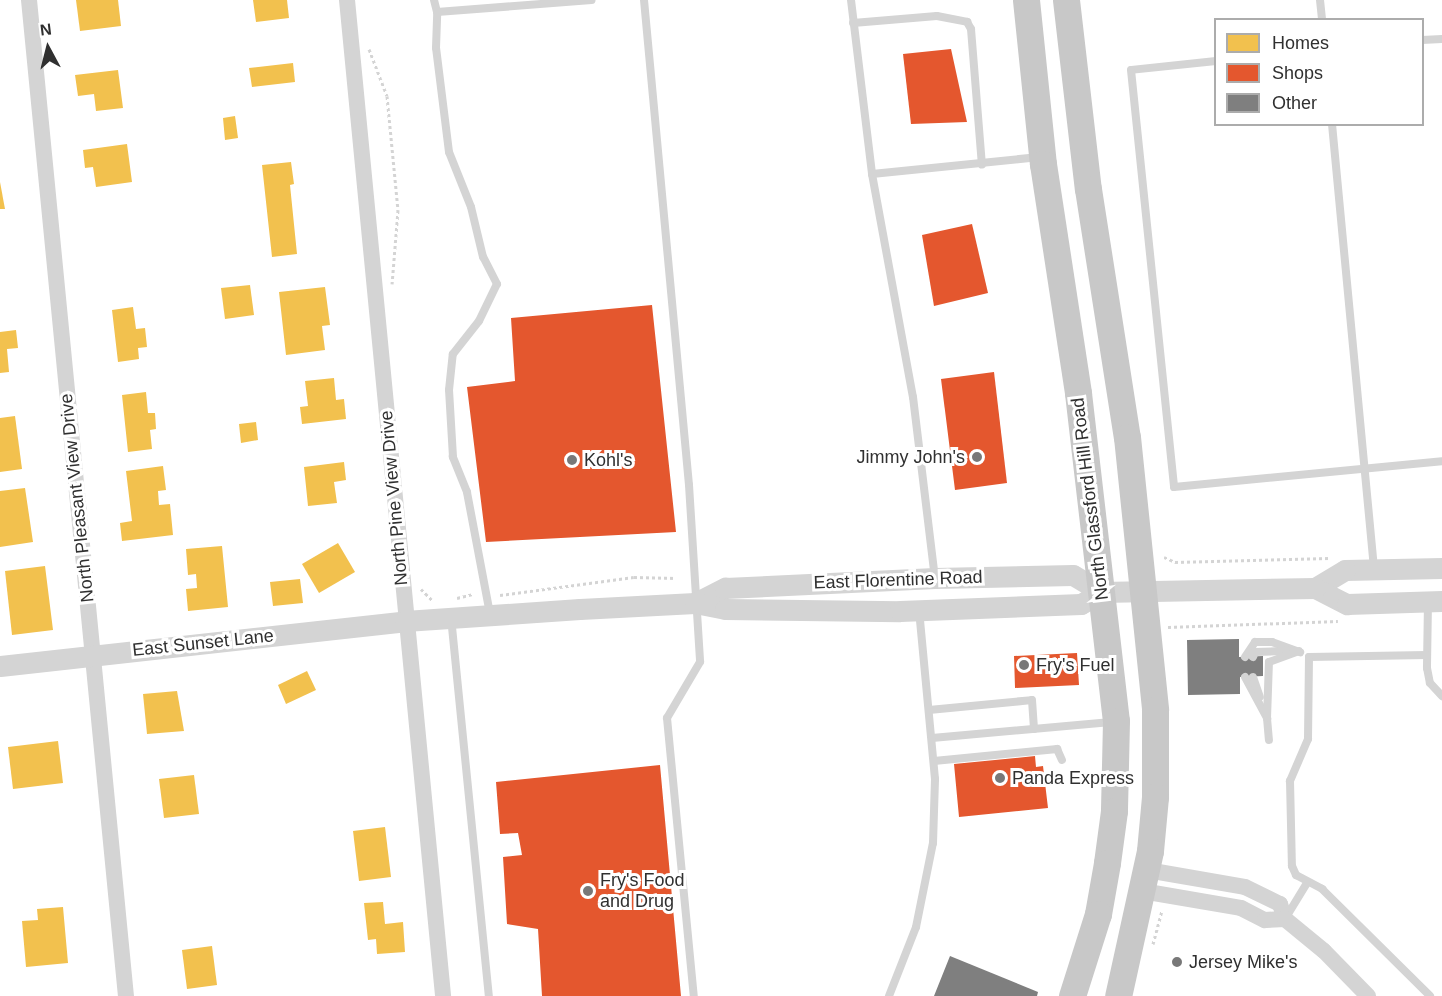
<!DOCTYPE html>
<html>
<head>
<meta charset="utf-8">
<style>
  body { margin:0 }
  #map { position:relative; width:1442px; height:996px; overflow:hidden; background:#fff; font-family:Helvetica,sans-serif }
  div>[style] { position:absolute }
  .homes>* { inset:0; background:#f2c14e }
  .shops>* { inset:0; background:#e4572e }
  .building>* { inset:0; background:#7f7f7f }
  .path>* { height:3px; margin-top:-1.5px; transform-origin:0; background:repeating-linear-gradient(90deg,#d4d4d4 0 3px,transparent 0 6px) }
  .service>* { height:8px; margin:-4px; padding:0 4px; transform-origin:4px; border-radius:4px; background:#d4d4d4 }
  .minor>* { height:16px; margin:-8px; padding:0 8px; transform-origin:8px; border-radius:8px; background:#d4d4d4 }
  .tertiary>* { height:21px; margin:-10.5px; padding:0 10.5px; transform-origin:10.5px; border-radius:10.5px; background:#d4d4d4 }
  .primary>* { height:27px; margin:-13.5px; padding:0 13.5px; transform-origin:13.5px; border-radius:13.5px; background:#c8c8c8 }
  .dots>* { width:16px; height:16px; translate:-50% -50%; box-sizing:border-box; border:3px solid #fff; border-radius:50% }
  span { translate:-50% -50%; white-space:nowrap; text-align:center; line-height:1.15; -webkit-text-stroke:6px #fff; paint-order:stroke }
  .poi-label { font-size:18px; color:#303030 }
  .right { translate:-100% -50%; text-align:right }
  .left { translate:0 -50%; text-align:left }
  .street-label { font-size:18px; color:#303030 }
  .legend { position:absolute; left:1214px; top:18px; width:210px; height:108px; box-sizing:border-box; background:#fff; border:2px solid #acacac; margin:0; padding:8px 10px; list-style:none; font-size:18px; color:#303030 }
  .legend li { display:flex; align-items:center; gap:12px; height:30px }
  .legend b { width:30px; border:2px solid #acacac }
  .north { position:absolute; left:18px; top:18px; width:60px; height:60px; -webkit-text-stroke:4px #fff; paint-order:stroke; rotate:353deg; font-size:16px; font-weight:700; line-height:24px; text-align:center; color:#303030 }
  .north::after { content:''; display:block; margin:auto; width:21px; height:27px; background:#303030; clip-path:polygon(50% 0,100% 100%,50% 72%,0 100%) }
</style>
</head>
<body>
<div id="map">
  <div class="homes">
    <div style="clip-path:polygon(76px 0,118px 0,121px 26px,80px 31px)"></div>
    <div style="clip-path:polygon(253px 0,287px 0,289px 18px,256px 22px)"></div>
    <div style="clip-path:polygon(293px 63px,295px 82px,252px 87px,249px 68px)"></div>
    <div style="clip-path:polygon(118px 70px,123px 108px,96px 111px,94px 94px,78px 96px,75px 75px)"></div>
    <div style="clip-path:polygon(235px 116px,238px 138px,225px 140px,223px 118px)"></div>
    <div style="clip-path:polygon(127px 144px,132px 182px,96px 187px,93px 167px,85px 168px,83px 150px)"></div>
    <div style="clip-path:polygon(291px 162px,294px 184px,290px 185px,297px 254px,272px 257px,262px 165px)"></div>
    <div style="clip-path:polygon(0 182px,5px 209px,0 209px)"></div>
    <div style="clip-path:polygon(250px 285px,254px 315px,225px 319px,221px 288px)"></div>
    <div style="clip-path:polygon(325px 287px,330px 325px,322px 326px,325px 350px,286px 355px,279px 292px)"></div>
    <div style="clip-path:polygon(133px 307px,136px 329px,145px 328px,147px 347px,138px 348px,139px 359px,118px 362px,112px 310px)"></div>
    <div style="clip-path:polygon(16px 330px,18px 348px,7px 349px,9px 372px,0 373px,0 332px)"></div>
    <div style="clip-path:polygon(334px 378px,336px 400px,344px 399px,346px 419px,302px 424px,300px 407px,308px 406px,305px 381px)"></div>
    <div style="clip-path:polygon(146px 392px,148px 413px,155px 413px,156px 429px,150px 430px,152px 449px,128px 452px,122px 395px)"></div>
    <div style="clip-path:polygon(15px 416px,22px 469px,0 472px,0 418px)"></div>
    <div style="clip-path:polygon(256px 422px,258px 440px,241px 443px,239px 424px)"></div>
    <div style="clip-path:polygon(344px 462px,346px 480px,334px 482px,337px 503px,308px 506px,304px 467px)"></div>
    <div style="clip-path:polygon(163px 466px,166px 490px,158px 491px,159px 505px,170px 504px,173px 535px,122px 541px,120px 523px,132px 521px,126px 471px)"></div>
    <div style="clip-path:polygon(25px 488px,33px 542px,0 547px,0 491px)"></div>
    <div style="clip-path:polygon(338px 543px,355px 572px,319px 593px,302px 564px)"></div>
    <div style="clip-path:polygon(222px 546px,228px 607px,188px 611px,186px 589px,197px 588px,196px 574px,188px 575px,186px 549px)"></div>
    <div style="clip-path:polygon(45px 566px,53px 630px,12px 635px,5px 571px)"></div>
    <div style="clip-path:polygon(300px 579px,303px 603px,273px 606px,270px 582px)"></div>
    <div style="clip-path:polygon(307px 671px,316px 690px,286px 704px,278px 685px)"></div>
    <div style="clip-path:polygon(177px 691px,184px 731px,147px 734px,143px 694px)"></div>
    <div style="clip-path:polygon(58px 741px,63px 783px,13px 789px,8px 747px)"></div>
    <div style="clip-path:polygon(194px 775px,199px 814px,164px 818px,159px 779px)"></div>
    <div style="clip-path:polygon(385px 827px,391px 877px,359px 881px,353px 831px)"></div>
    <div style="clip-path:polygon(383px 902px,385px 924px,403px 922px,405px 952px,377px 954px,376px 939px,368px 940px,364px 903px)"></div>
    <div style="clip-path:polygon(63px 907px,68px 963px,26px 967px,22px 921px,38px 920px,37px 909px)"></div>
    <div style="clip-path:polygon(212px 946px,217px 985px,187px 989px,182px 950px)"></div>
  </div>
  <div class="shops">
    <div style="clip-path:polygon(951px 49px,967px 122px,911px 124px,903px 54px)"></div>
    <div style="clip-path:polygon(972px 224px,988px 293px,934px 306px,922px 235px)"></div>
    <div style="clip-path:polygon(652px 305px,676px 532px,486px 542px,467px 387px,515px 381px,511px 318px)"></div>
    <div style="clip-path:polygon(994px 372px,1007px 483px,955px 490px,941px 379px)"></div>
    <div style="clip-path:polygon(1077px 653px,1079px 685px,1015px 688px,1014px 656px)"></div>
    <div style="clip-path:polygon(1035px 756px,1036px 767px,1043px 766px,1048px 808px,959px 817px,954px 764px)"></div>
    <div style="clip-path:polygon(660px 765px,681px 996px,542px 996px,538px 929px,507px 924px,503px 857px,522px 855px,518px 833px,500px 834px,496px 782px)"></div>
  </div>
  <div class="building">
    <div style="clip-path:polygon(1239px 639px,1239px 657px,1263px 656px,1263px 676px,1240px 677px,1240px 694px,1188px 695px,1187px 640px)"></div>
    <div style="clip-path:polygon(950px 956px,1038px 992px,1037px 996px,934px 996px)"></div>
  </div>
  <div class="path">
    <div style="left:369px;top:49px;width:50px;rotate:69deg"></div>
    <div style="left:387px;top:96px;width:115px;rotate:84.5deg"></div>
    <div style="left:398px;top:210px;width:74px;rotate:94.6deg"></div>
    <div style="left:1164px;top:557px;width:12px;rotate:24deg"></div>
    <div style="left:1175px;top:562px;width:154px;rotate:-1.5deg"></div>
    <div style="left:421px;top:589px;width:17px;rotate:45deg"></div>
    <div style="left:500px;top:595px;width:135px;rotate:-7.7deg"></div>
    <div style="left:634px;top:577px;width:42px;rotate:1.4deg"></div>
    <div style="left:457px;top:598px;width:16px;rotate:-14deg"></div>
    <div style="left:1168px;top:627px;width:170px;rotate:-2deg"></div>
    <div style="left:1153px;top:944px;width:35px;rotate:-75deg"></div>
  </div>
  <div class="service">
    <div style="left:434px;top:0;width:12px;rotate:76deg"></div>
    <div style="left:644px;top:0;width:487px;rotate:84.7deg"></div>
    <div style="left:689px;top:485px;width:177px;rotate:86.4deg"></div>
    <div style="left:700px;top:662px;width:65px;rotate:120.5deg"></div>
    <div style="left:667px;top:718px;width:279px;rotate:84.5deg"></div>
    <div style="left:851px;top:0;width:175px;rotate:83.1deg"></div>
    <div style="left:872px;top:174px;width:227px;rotate:79.6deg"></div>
    <div style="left:913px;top:397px;width:182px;rotate:83.1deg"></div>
    <div style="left:1320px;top:0;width:20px;rotate:84deg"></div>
    <div style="left:853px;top:23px;width:84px;rotate:-4.8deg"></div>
    <div style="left:937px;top:16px;width:31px;rotate:11deg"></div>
    <div style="left:967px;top:22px;width:8px;rotate:60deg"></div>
    <div style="left:971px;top:29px;width:136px;rotate:85.4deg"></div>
    <div style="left:1422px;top:40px;width:20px;rotate:-3deg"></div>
    <div style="left:1216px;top:61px;width:85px;rotate:174deg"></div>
    <div style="left:1131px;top:70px;width:419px;rotate:84.1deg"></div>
    <div style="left:1174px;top:487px;width:269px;rotate:-5.5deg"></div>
    <div style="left:1332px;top:124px;width:447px;rotate:84.6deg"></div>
    <div style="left:872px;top:174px;width:168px;rotate:-5.8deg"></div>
    <div style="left:1428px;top:602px;width:66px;rotate:90.9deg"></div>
    <div style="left:1427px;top:668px;width:15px;rotate:79deg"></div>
    <div style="left:1430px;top:683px;width:18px;rotate:47deg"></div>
    <div style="left:490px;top:614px;width:124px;rotate:-100.7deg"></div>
    <div style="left:467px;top:492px;width:38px;rotate:-112deg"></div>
    <div style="left:453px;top:457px;width:67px;rotate:-93.4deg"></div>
    <div style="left:449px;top:390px;width:36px;rotate:-84deg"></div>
    <div style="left:453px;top:354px;width:42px;rotate:-51.8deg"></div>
    <div style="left:479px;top:321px;width:41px;rotate:-64.1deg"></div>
    <div style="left:497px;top:284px;width:30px;rotate:-117deg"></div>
    <div style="left:483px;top:257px;width:51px;rotate:-103.5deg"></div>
    <div style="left:471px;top:207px;width:59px;rotate:-111.8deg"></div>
    <div style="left:449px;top:152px;width:105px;rotate:-97.1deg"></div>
    <div style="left:436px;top:48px;width:36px;rotate:-88deg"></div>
    <div style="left:437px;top:12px;width:155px;rotate:-4.4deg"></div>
    <div style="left:451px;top:617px;width:381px;rotate:84.3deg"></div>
    <div style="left:1427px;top:655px;width:118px;rotate:179deg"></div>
    <div style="left:1309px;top:657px;width:82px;rotate:90.7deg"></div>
    <div style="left:1308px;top:739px;width:46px;rotate:113.2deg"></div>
    <div style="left:1290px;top:781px;width:85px;rotate:88.7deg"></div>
    <div style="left:1292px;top:866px;width:10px;rotate:66deg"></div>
    <div style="left:1296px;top:875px;width:30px;rotate:28deg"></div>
    <div style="left:1322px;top:889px;width:152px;rotate:44.7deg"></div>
    <div style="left:1245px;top:657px;width:18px;rotate:-56deg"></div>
    <div style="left:1255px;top:642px;width:17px"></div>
    <div style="left:1272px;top:642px;width:30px;rotate:20deg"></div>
    <div style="left:1253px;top:657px;width:5px;rotate:-68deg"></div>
    <div style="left:1255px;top:652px;width:33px;rotate:-2deg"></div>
    <div style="left:1245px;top:677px;width:47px;rotate:61.8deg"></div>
    <div style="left:1267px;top:718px;width:22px;rotate:85deg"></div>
    <div style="left:1253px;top:677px;width:21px;rotate:71deg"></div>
    <div style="left:929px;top:710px;width:103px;rotate:-5.5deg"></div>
    <div style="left:1032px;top:700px;width:29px;rotate:86deg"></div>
    <div style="left:1267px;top:718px;width:56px;rotate:-88deg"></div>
    <div style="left:1269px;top:662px;width:32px;rotate:-20deg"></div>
    <div style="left:932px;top:738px;width:180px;rotate:-5.1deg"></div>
    <div style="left:934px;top:761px;width:124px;rotate:-5.6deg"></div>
    <div style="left:1057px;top:749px;width:12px;rotate:66deg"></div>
    <div style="left:1285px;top:919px;width:42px;rotate:-58.6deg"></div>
    <div style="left:889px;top:996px;width:74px;rotate:-68.6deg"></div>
    <div style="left:916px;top:927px;width:86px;rotate:-78.6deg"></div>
    <div style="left:933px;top:843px;width:64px;rotate:-88.2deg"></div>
    <div style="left:935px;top:779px;width:169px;rotate:-95.4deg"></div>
  </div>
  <div class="minor">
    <div style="left:29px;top:0;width:1001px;rotate:84.44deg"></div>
    <div style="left:347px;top:0;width:1001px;rotate:84.49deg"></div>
    <div style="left:1147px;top:870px;width:99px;rotate:9.8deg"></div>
    <div style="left:1245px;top:887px;width:39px;rotate:26deg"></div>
    <div style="left:1280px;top:904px;width:16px;rotate:72deg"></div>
    <div style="left:1142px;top:891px;width:100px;rotate:9.7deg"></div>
    <div style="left:1241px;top:908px;width:27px;rotate:27deg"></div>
    <div style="left:1265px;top:920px;width:20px;rotate:-3deg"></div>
    <div style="left:1285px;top:919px;width:50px;rotate:39.4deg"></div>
    <div style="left:1324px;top:951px;width:63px;rotate:45.6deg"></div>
  </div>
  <div class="tertiary">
    <div style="left:1442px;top:568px;width:97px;rotate:178.8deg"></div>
    <div style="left:1345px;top:570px;width:35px;rotate:149deg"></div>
    <div style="left:1315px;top:588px;width:36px;rotate:27deg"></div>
    <div style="left:1347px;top:604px;width:95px;rotate:-1.8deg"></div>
    <div style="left:695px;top:603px;width:34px;rotate:-27deg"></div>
    <div style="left:725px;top:588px;width:210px;rotate:-2.7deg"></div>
    <div style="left:935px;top:578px;width:138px;rotate:-1.2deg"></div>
    <div style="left:1073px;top:575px;width:33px;rotate:31deg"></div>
    <div style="left:0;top:666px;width:407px;rotate:-6.3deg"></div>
    <div style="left:405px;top:621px;width:175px;rotate:-3.9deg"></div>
    <div style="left:580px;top:609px;width:115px;rotate:-3deg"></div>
    <div style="left:695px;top:603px;width:31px;rotate:11deg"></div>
    <div style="left:725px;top:609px;width:175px;rotate:0.7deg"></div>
    <div style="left:900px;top:611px;width:181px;rotate:-2.2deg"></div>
    <div style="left:1081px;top:604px;width:23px;rotate:-31deg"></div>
    <div style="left:1101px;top:592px;width:214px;rotate:-1.1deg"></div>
  </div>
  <div class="primary">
    <div style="left:1026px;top:0;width:165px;rotate:84.1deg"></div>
    <div style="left:1043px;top:164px;width:232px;rotate:81.3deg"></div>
    <div style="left:1078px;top:393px;width:330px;rotate:83.4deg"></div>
    <div style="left:1116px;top:721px;width:90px;rotate:91.3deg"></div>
    <div style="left:1114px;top:811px;width:52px;rotate:97.7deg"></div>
    <div style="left:1107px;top:863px;width:52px;rotate:100deg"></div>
    <div style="left:1098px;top:914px;width:86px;rotate:107.6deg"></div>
    <div style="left:1066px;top:0;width:190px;rotate:83.4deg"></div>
    <div style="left:1088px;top:189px;width:251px;rotate:81.1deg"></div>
    <div style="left:1127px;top:437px;width:274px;rotate:84.1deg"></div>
    <div style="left:1155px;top:710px;width:87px;rotate:90deg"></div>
    <div style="left:1155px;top:797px;width:54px;rotate:95.3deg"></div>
    <div style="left:1150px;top:851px;width:148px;rotate:102.4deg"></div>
  </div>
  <div class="dots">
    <div style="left:977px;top:457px;background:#787878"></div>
    <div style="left:572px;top:460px;background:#787878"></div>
    <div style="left:1024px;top:665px;background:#787878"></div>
    <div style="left:1000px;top:778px;background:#787878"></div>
    <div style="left:588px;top:891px;background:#787878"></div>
    <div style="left:1177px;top:962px;background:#787878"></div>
  </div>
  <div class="poi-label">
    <span class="right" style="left:965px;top:457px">Jimmy John's</span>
    <span class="left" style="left:584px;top:460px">Kohl's</span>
    <span class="left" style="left:1036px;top:665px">Fry's Fuel</span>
    <span class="left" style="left:1012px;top:778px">Panda Express</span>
    <span class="left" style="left:600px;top:891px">Fry's Food<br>and Drug</span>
    <span class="left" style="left:1189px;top:962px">Jersey Mike's</span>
  </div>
  <div class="street-label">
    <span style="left:77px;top:498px;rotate:-96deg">North Pleasant View Drive</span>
    <span style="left:394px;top:498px;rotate:-95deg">North Pine View Drive</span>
    <span style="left:1090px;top:499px;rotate:-97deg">North Glassford Hill Road</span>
    <span style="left:898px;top:580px;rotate:-2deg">East Florentine Road</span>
    <span style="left:203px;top:643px;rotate:-6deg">East Sunset Lane</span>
  </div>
  <ul class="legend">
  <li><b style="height:16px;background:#f2c14e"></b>Homes</li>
  <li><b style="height:16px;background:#e4572e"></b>Shops</li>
  <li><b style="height:16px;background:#7f7f7f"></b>Other</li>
  </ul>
  <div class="north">N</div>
</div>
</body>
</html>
